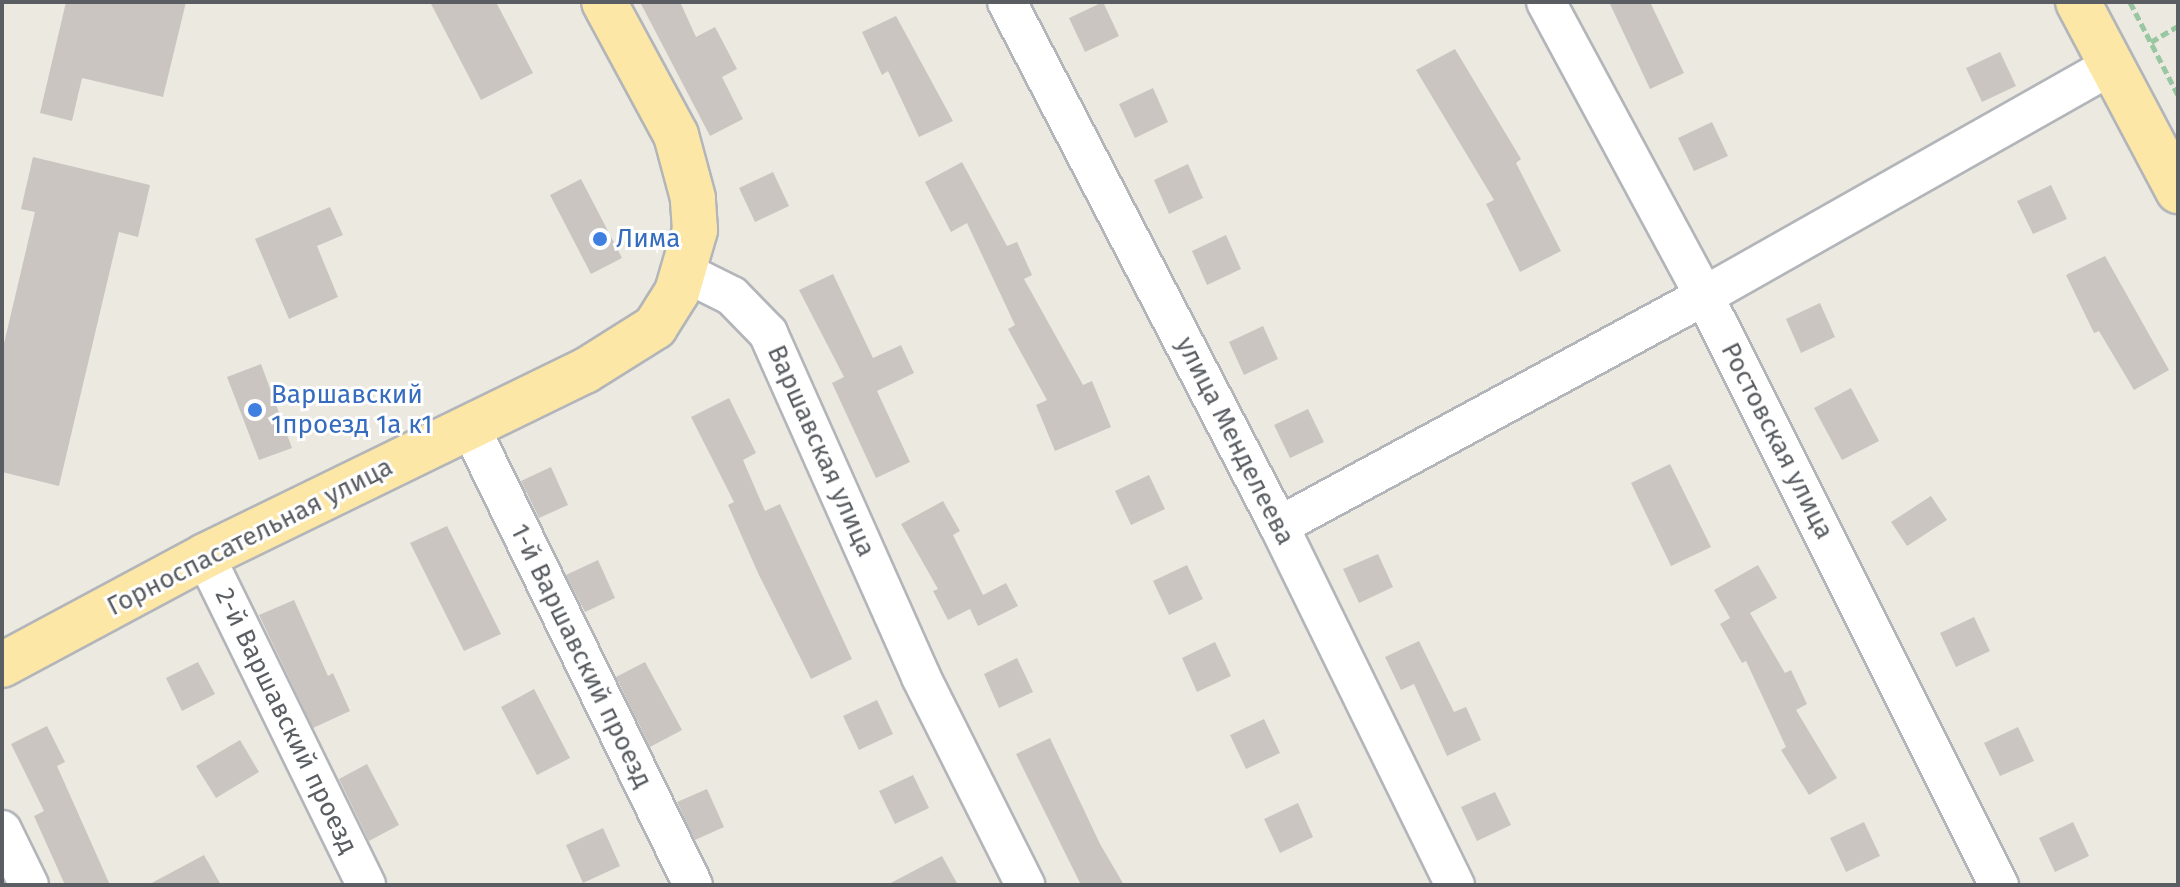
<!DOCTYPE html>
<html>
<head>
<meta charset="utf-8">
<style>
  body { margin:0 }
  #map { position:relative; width:2180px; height:887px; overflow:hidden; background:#ece9e1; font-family:"Fira Sans",sans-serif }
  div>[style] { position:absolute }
  .building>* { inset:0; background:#cac5c1 }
  .path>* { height:5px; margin-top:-2.5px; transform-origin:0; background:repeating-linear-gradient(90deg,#98c7a1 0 8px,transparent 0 12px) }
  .roads { filter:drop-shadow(2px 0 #b2b5b9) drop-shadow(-2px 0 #b2b5b9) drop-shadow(0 2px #b2b5b9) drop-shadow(0 -2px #b2b5b9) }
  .minor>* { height:38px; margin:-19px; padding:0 19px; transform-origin:19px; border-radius:19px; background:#fff }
  .major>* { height:44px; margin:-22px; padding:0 22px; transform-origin:22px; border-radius:22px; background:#fde7a6 }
  .dots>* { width:22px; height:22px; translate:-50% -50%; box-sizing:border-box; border:4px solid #fff; border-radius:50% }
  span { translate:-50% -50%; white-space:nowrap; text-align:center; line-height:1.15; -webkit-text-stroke:6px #fff; paint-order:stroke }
  .shop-label { font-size:26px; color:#366cbe }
  .left { translate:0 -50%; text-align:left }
  .street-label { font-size:26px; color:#5a5e62 }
  .frame { position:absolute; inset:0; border:4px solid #5a5e62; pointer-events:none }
</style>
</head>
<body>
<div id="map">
  <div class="building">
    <div style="clip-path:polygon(66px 2px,186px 2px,163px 97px,82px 78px,72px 121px,40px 113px)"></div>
    <div style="clip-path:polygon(430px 2px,496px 2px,533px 73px,481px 100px)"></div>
    <div style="clip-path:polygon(640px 2px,680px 2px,696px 37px,715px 27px,737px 69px,722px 77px,743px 119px,710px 136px)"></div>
    <div style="clip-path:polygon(1103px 2px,1119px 36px,1085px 52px,1069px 18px)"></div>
    <div style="clip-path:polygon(1609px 2px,1650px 2px,1684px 73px,1650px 89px)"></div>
    <div style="clip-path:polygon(896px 16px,953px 121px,919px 137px,888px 71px,882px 75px,862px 32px)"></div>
    <div style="clip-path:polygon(1455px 49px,1521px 159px,1516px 163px,1561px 251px,1520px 272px,1486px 204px,1494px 200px,1416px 70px)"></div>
    <div style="clip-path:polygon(2000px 52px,2016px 86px,1982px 102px,1966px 68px)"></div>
    <div style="clip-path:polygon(1153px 88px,1168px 122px,1135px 138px,1119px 104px)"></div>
    <div style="clip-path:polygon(1712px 122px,1728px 156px,1694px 171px,1678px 138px)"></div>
    <div style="clip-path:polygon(33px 157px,150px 185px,138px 237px,119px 232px,59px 486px,2px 472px,2px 352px,35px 212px,21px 209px)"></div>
    <div style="clip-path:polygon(962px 162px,1007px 246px,1017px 242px,1032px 275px,1024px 279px,1083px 385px,1092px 381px,1111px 427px,1055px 451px,1036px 405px,1047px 400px,1008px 329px,1015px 325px,967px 223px,951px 232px,925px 182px)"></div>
    <div style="clip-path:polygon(1188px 164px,1203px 198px,1169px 214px,1154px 180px)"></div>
    <div style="clip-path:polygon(773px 172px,789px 206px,755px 222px,739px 188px)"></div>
    <div style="clip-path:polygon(581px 179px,622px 258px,591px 274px,550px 195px)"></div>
    <div style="clip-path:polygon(2051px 185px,2067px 219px,2033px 234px,2017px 201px)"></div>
    <div style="clip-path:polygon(330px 207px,343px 235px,317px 246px,338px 297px,289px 319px,255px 239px)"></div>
    <div style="clip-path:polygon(1226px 235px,1241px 269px,1207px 285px,1192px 251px)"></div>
    <div style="clip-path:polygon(2105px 256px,2169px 370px,2134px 390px,2099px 331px,2094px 333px,2066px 275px)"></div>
    <div style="clip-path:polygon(833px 274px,873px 358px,901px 345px,914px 373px,877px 391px,910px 462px,876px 478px,832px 383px,844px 377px,799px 290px)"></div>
    <div style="clip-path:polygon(1820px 303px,1835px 337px,1801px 353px,1786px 319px)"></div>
    <div style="clip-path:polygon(1263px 326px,1278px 359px,1244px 375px,1229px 342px)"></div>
    <div style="clip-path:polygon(261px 364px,292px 448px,259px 460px,227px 377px)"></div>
    <div style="clip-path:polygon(1851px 388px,1879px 441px,1842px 460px,1814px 408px)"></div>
    <div style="clip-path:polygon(729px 398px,756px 453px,743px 460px,765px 511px,780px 504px,852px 659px,811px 679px,758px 573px,728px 505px,734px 502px,691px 417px)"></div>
    <div style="clip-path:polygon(1308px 409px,1324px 442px,1290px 458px,1274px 425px)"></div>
    <div style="clip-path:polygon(1670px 464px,1711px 547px,1671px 566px,1631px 483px)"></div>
    <div style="clip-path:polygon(551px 467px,568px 505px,539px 518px,521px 481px)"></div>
    <div style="clip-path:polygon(1149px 475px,1165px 509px,1131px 525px,1115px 491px)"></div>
    <div style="clip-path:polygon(1931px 496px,1947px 520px,1907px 546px,1891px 522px)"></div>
    <div style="clip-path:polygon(943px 501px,960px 531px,953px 535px,983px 595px,1006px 583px,1018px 606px,978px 626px,970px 609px,948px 620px,933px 591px,938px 589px,901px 524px)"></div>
    <div style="clip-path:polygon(447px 526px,501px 634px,464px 651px,410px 543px)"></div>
    <div style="clip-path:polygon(1378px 554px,1393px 587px,1359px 603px,1343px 569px)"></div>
    <div style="clip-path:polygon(598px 560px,615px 598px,585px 612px,566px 575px)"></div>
    <div style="clip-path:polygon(1187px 565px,1203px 599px,1169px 615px,1153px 581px)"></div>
    <div style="clip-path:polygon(1758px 565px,1777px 598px,1750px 613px,1785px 673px,1791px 670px,1807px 704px,1796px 710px,1837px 778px,1809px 795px,1781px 750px,1786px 747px,1746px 661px,1742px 663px,1720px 624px,1730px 618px,1714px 590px)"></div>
    <div style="clip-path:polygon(294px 600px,328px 676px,333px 673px,350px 711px,313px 728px,259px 615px)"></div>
    <div style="clip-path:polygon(1974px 617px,1990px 651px,1956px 667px,1940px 633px)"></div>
    <div style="clip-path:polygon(1419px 641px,1454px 712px,1466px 707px,1481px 740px,1447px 756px,1414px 684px,1401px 690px,1385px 657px)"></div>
    <div style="clip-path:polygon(1215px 642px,1231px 676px,1197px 692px,1182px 658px)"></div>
    <div style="clip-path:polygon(1017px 658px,1033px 692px,999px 708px,984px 674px)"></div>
    <div style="clip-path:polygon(198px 662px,215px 694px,182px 711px,166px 678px)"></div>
    <div style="clip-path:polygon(645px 662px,682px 730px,650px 747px,616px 677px)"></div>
    <div style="clip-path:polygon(534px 689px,570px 758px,537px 775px,501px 707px)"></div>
    <div style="clip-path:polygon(877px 700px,893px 734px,859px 750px,843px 716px)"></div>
    <div style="clip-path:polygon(1264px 719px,1280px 753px,1246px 769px,1230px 735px)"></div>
    <div style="clip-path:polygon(47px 726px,65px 762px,57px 766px,110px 885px,65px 885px,34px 816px,44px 811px,11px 744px)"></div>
    <div style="clip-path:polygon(2018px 727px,2034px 761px,2000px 776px,1984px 743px)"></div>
    <div style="clip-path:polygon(1050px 738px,1100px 844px,1124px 885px,1081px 885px,1016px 754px)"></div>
    <div style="clip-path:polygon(240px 740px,259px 772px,216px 798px,196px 766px)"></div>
    <div style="clip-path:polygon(367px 764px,399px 825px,369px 841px,339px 779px)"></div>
    <div style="clip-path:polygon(913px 775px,929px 808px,895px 824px,879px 791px)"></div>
    <div style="clip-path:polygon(707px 789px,724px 827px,695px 840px,677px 802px)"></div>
    <div style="clip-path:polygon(1495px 792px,1511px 825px,1477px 841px,1461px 807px)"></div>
    <div style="clip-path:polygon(1298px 803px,1313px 837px,1280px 853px,1264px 819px)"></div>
    <div style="clip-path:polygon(1864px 822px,1880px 856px,1846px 872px,1830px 838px)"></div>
    <div style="clip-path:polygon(2073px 822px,2089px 856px,2055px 872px,2039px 838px)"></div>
    <div style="clip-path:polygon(603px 828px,620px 866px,583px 883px,566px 845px)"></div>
    <div style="clip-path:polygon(204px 855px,221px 885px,148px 885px)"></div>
    <div style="clip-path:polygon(942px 856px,958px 885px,887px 885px)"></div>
  </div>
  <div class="path">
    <div style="left:2130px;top:2px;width:105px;rotate:62.7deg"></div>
    <div style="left:2151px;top:42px;width:31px;rotate:-31deg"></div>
  </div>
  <div class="roads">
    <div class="minor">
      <div style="left:1007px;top:2px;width:590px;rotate:62.57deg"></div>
      <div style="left:1279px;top:526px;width:400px;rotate:63.9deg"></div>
      <div style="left:1546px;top:2px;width:334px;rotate:61.7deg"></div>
      <div style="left:1704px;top:296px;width:659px;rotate:63.4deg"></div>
      <div style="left:682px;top:271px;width:56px;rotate:26.6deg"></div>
      <div style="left:732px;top:296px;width:52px;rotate:45.8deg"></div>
      <div style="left:768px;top:333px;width:376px;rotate:66deg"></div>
      <div style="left:921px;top:677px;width:233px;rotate:63.4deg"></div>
      <div style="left:470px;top:427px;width:509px;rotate:64.04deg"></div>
      <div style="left:1279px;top:526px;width:483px;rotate:-28.4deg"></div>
      <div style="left:1704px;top:296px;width:467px;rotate:-29.5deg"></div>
      <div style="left:205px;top:556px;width:366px;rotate:63.9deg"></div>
      <div style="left:2px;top:830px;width:61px;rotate:63.9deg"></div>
    </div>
    <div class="major">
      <div style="left:2078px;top:2px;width:214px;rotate:62.1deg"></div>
      <div style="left:2px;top:665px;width:230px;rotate:-28.2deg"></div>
      <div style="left:205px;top:556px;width:423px;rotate:-26deg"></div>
      <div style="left:585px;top:371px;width:83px;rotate:-32.2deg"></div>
      <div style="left:655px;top:327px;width:41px;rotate:-57.8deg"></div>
      <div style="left:677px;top:292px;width:65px;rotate:-73.8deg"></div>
      <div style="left:695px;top:230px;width:32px;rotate:-94deg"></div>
      <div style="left:693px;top:198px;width:65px;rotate:-105.1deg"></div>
      <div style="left:676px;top:135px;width:151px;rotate:-118.4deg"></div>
    </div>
  </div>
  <div class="dots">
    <div style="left:600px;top:239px;background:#3f7fe0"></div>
    <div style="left:255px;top:410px;background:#3f7fe0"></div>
  </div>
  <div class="shop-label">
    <span class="left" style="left:616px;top:239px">Лима</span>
    <span class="left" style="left:271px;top:410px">Варшавский<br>1проезд 1а к1</span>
  </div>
  <div class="street-label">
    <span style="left:1235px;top:441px;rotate:63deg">улица Менделеева</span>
    <span style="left:1777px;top:441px;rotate:63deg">Ростовская улица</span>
    <span style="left:821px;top:451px;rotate:66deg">Варшавская улица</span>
    <span style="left:250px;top:537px;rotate:-27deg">Горноспасательная улица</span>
    <span style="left:581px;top:656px;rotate:64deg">1-й Варшавский проезд</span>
    <span style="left:286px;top:721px;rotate:64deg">2-й Варшавский проезд</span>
  </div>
  <div class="frame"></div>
</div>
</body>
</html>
